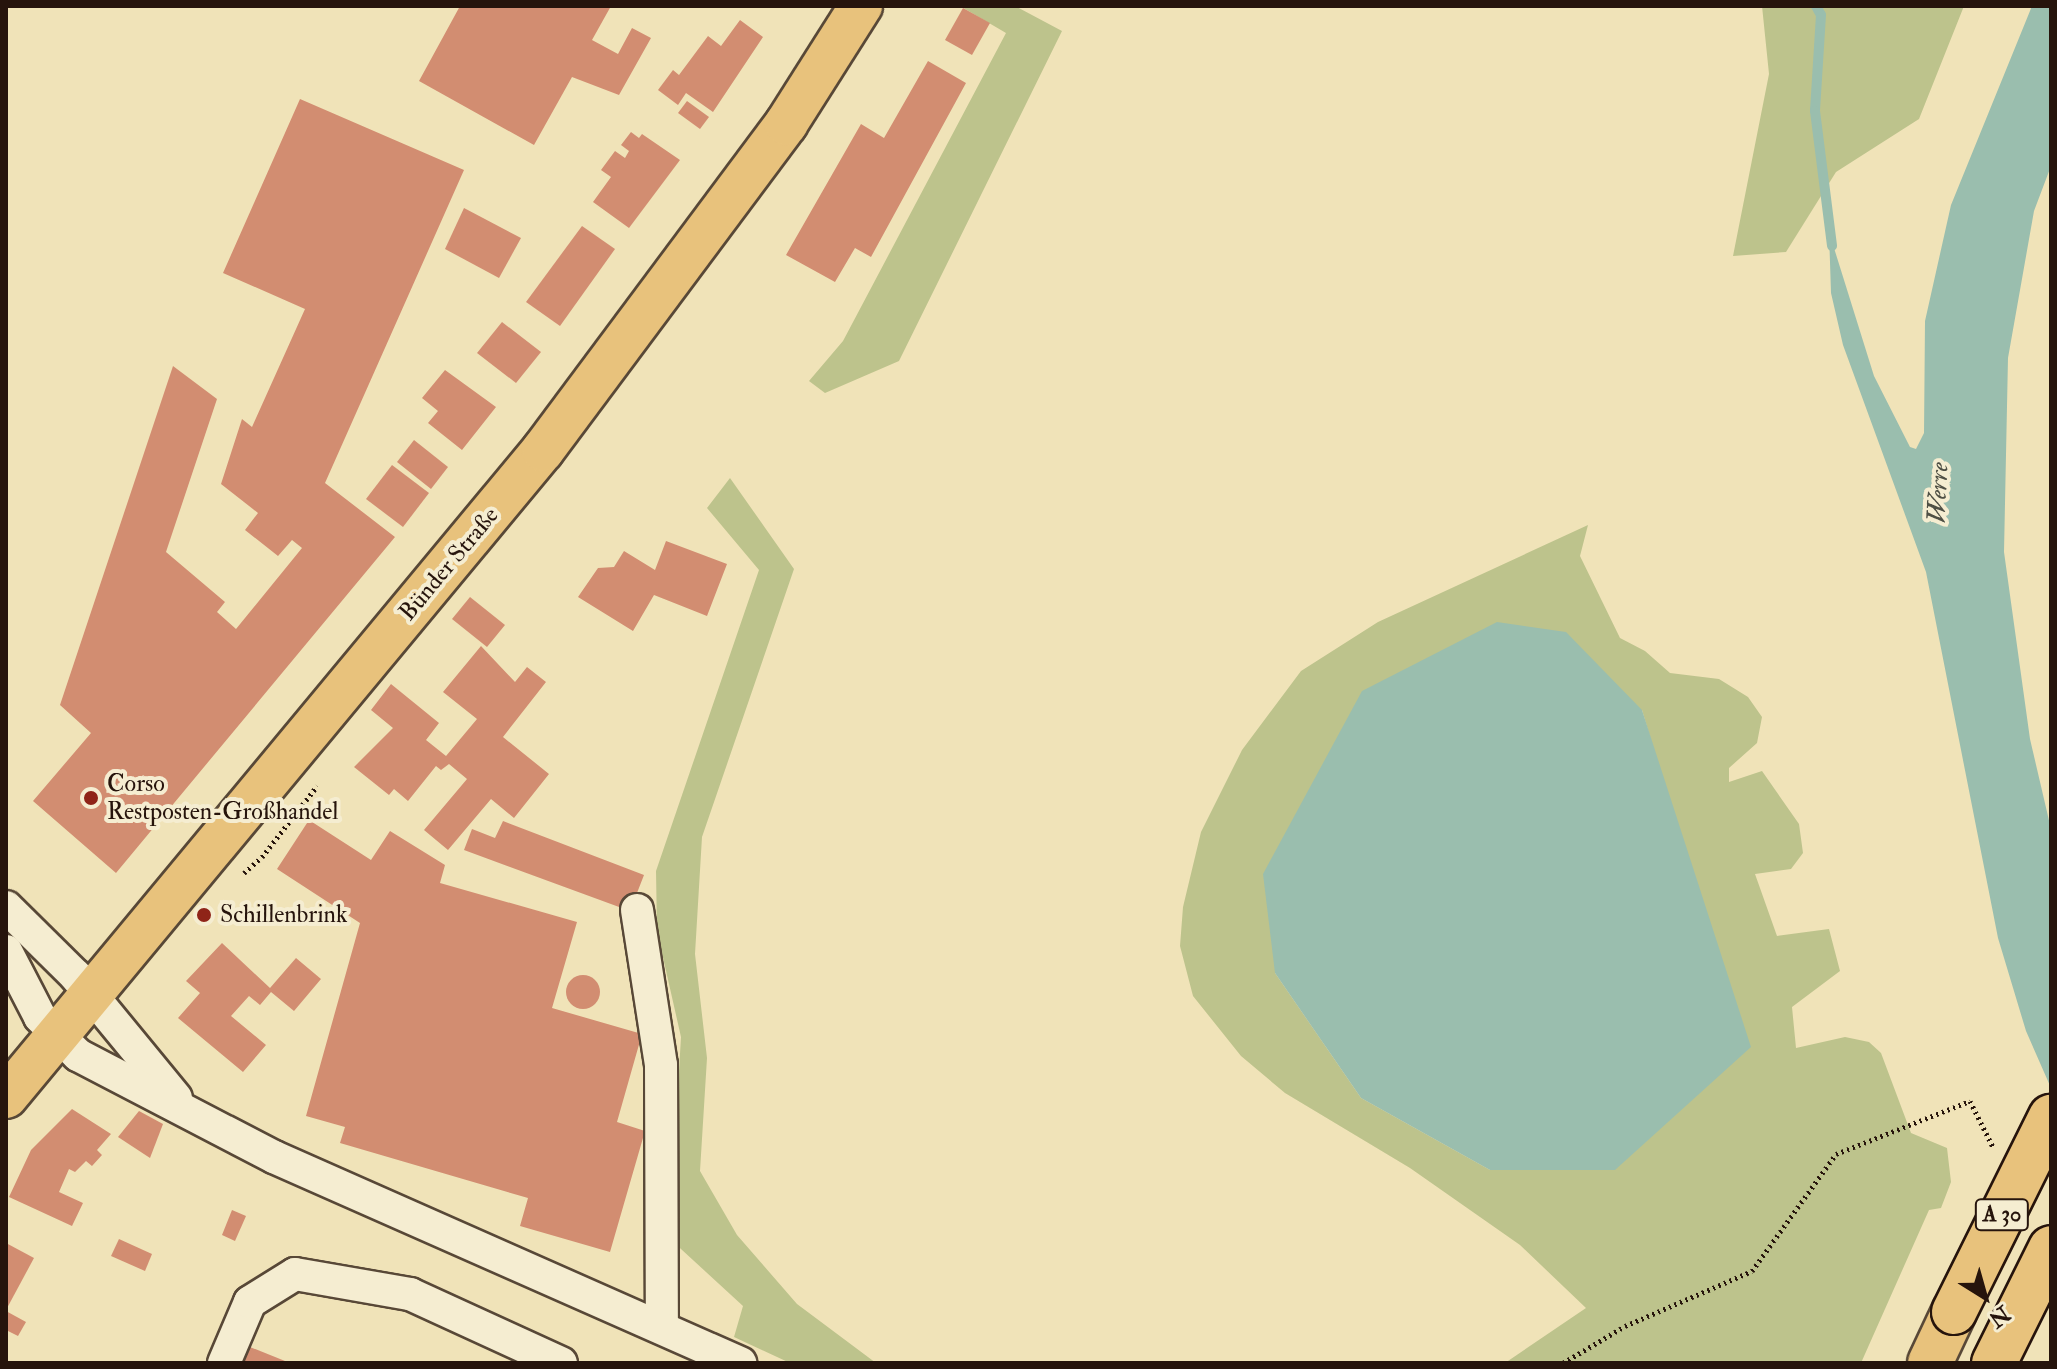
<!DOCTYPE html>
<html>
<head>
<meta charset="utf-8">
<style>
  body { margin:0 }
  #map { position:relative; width:2057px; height:1369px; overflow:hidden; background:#f0e3b8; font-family:"IM FELL Double Pica",serif }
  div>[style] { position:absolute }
  .green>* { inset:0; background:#bdc38c }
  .water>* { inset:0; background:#9abeae }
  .stream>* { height:10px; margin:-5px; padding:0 5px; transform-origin:5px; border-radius:5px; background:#9abeae }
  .building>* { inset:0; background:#d28d71 }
  .round { border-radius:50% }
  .path>* { height:5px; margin-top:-2.5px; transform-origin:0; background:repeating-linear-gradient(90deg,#26140c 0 2px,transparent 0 6px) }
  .roads { filter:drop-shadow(2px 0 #584837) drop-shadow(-2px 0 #584837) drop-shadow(0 2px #584837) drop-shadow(0 -2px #584837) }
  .minor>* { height:32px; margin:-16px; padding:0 16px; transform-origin:16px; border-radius:16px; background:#f5edd1 }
  .major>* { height:42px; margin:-21px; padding:0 21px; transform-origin:21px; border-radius:21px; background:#e8c27c }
  .highway>* { height:44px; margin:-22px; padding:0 22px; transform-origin:22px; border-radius:22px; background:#e8c27c }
  .bridges { filter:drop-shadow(2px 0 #26140c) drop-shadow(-2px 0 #26140c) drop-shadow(0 2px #26140c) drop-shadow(0 -2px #26140c) }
  .highway-bridge>* { height:44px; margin:-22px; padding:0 22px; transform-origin:22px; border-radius:22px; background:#e8c27c }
  .dots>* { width:22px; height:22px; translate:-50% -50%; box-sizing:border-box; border:4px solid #f5edd1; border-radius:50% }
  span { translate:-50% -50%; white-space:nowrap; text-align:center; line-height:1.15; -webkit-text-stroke:8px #f5edd1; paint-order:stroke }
  .shield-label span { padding:2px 6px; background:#f5edd1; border:2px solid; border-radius:6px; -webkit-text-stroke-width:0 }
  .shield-label { font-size:22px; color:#26140c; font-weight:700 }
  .street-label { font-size:24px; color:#26140c }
  .poi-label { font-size:24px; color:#26140c }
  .left { translate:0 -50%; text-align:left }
  .water-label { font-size:26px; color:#4f5045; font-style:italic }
  .frame { position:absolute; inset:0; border:8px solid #26140c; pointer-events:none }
  .north { position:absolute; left:1945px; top:1257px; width:80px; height:80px; -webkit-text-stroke:6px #f5edd1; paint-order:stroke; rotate:143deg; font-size:22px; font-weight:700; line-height:32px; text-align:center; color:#26140c }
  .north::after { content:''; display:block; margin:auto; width:28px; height:36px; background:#26140c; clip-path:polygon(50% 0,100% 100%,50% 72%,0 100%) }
</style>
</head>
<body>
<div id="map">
  <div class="green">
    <div style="clip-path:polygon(960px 6px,1015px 6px,1062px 31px,899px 361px,825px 393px,809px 381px,843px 341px,1006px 33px)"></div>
    <div style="clip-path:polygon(1762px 6px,1964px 6px,1919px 119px,1836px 172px,1786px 252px,1733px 256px,1769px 74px)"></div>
    <div style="clip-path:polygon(730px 478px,794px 569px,702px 837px,695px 954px,707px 1058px,700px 1171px,737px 1235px,797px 1304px,876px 1363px,790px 1363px,734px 1337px,743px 1306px,669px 1238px,681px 1037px,657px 931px,656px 871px,759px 570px,707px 508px)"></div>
    <div style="clip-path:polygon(evenodd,1588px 525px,1580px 556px,1620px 638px,1645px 651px,1670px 673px,1719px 679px,1748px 697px,1762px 717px,1757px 743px,1729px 768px,1729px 782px,1762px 771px,1799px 824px,1803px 853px,1791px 869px,1755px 874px,1777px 936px,1829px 929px,1840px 971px,1792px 1007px,1796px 1048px,1845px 1037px,1869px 1042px,1881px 1053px,1911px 1133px,1947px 1148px,1951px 1182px,1941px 1208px,1929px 1210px,1861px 1363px,1505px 1363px,1586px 1308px,1520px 1245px,1410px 1168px,1285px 1093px,1241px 1056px,1193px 996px,1180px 946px,1183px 907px,1201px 832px,1242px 750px,1301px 671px,1378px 622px,1588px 525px,1642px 710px,1680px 837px,1490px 1170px,1361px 1098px,1275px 973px,1642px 710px)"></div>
  </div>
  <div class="water">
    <div style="clip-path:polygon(2032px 6px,2051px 6px,2051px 166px,2034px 211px,2008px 358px,2004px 552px,2030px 739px,2051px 829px,2051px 1088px,2026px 1031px,1998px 938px,1926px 572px,1843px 345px,1831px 293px,1829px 232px,1874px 376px,1910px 447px,1916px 449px,1924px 433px,1925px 321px,1951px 205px)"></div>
    <div style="clip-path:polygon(1497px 622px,1566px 632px,1642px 710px,1751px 1047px,1615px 1170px,1490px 1170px,1361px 1098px,1275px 973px,1263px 874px,1362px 691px)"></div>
  </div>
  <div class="stream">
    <div style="left:1816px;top:6px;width:10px;rotate:61deg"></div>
    <div style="left:1821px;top:15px;width:96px;rotate:93.6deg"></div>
    <div style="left:1815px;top:111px;width:136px;rotate:82.8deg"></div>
  </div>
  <div class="building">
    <div style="clip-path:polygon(460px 6px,611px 6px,592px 40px,618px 54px,632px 28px,651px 38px,619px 95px,572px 77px,534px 145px,419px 81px)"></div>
    <div style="clip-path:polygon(963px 8px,990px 23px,972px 55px,945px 40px)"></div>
    <div style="clip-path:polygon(740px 20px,763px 37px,713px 112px,686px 93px,678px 105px,658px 90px,673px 70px,679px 75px,708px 36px,721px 46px)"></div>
    <div style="clip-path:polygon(928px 61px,966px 83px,871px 257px,855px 248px,835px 282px,786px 255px,861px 124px,884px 138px)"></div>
    <div style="clip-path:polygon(300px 99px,464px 170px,325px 483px,395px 537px,116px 873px,33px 801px,91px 733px,60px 705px,173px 366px,217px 399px,166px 552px,225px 602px,217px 612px,236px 629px,302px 548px,292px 540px,278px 556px,245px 530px,258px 513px,221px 484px,242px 419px,252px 427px,305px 309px,223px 273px)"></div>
    <div style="clip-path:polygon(687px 101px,709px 117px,700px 129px,678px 113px)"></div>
    <div style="clip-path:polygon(631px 132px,639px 138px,642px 134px,680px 160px,629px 228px,593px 202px,611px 177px,601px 170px,615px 151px,625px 158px,629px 151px,621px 145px)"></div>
    <div style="clip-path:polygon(464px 208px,521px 238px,499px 278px,445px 249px)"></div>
    <div style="clip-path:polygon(582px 226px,615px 249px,560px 326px,526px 302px)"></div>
    <div style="clip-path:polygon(502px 322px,541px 352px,516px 383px,477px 353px)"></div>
    <div style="clip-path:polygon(445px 370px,496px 407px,462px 450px,428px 423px,438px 411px,422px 398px)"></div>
    <div style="clip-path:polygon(414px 440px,448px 467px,431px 489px,397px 462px)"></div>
    <div style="clip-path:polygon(392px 465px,429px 493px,403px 527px,366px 499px)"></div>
    <div style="clip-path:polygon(666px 541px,727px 564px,707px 616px,654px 595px,633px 631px,578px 597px,598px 568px,614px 567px,624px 551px,655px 570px)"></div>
    <div style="clip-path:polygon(470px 597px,505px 625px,487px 647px,452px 619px)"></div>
    <div style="clip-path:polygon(481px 646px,515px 682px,527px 667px,546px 682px,503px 737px,549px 774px,514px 818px,491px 799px,448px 850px,424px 830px,467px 779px,449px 764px,441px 770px,436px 766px,408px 801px,394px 789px,389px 795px,354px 767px,393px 728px,371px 710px,391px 684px,439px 723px,426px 740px,446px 756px,477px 719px,443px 692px)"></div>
    <div style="clip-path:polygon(309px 820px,371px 860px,390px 831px,445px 865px,440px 883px,577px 922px,552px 1008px,642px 1034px,617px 1122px,645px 1131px,610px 1252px,520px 1226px,528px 1198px,340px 1143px,345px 1127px,306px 1116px,360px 923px,277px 869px)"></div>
    <div style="clip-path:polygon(503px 821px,644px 875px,630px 911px,464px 850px,472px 829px,495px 838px)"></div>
    <div style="clip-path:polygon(222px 943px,270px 988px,296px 958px,321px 979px,294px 1011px,271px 992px,260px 1005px,249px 996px,231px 1016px,266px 1045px,243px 1072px,178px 1018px,200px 993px,186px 981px)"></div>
    <div class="round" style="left:566px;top:975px;width:34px;height:34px"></div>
    <div style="clip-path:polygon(72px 1109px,111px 1134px,97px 1150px,102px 1155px,92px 1166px,86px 1161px,75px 1172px,69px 1169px,59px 1192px,83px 1203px,72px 1226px,9px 1197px,31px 1150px)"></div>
    <div style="clip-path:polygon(139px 1111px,163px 1124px,150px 1158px,118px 1137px)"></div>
    <div style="clip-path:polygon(232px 1210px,246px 1216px,235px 1241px,222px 1235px)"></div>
    <div style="clip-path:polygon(119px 1239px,152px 1254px,145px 1271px,111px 1256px)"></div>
    <div style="clip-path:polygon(6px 1243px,34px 1258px,6px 1310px)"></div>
    <div style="clip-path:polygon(6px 1311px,26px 1322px,18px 1336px,6px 1330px)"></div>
    <div style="clip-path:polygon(245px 1345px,290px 1363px,238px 1363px)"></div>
  </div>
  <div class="path">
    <div style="left:244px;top:873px;width:24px;rotate:-42deg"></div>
    <div style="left:262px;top:857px;width:90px;rotate:-52.2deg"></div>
    <div style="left:1563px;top:1363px;width:72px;rotate:-30.8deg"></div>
    <div style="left:1625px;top:1326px;width:138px;rotate:-23.4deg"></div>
    <div style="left:1752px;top:1271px;width:144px;rotate:-54.3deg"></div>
    <div style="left:1836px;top:1154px;width:144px;rotate:-21.6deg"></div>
    <div style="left:1970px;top:1101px;width:51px;rotate:63.4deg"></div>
  </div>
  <div class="roads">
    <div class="minor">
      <div style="left:6px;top:907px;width:97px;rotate:44.6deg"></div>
      <div style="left:75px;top:975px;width:159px;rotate:50.6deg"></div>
      <div style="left:637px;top:910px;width:157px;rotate:81.2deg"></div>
      <div style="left:661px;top:1065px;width:263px;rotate:89.8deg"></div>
      <div style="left:6px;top:951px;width:74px;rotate:62.7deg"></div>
      <div style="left:40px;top:1017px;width:54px;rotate:45deg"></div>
      <div style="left:78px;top:1055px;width:221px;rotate:27.5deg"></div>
      <div style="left:274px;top:1157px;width:510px;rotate:23.85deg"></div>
      <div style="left:224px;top:1363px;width:66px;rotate:-66.9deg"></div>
      <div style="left:250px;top:1302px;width:53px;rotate:-31.9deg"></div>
      <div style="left:295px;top:1274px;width:117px;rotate:9.9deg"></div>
      <div style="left:410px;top:1294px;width:166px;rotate:24.6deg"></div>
    </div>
    <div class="major">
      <div style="left:6px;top:1097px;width:841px;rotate:-50.31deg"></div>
      <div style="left:543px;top:450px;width:407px;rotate:-53.3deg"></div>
      <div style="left:786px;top:124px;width:140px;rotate:-57.6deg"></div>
    </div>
    <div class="highway">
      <div style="left:1930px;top:1363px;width:56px;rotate:-64.8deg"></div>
    </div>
  </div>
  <div class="bridges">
    <div class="highway-bridge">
      <div style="left:1954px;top:1312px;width:218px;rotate:-63.6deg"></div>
      <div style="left:1994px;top:1363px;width:128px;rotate:-63.6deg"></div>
    </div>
  </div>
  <div class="dots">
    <div style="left:91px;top:798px;background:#8f2418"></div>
    <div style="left:204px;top:915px;background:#8f2418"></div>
  </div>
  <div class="shield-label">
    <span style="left:2002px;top:1215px">A 30</span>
  </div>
  <div class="street-label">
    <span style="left:449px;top:564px;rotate:-50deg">Bünder Straße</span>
  </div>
  <div class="poi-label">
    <span class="left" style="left:107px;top:798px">Corso<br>Restposten-Großhandel</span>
    <span class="left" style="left:220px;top:915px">Schillenbrink</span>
  </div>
  <div class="water-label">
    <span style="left:1939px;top:493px;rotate:-87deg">Werre</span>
  </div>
  <div class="frame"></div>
  <div class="north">N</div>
</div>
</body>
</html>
